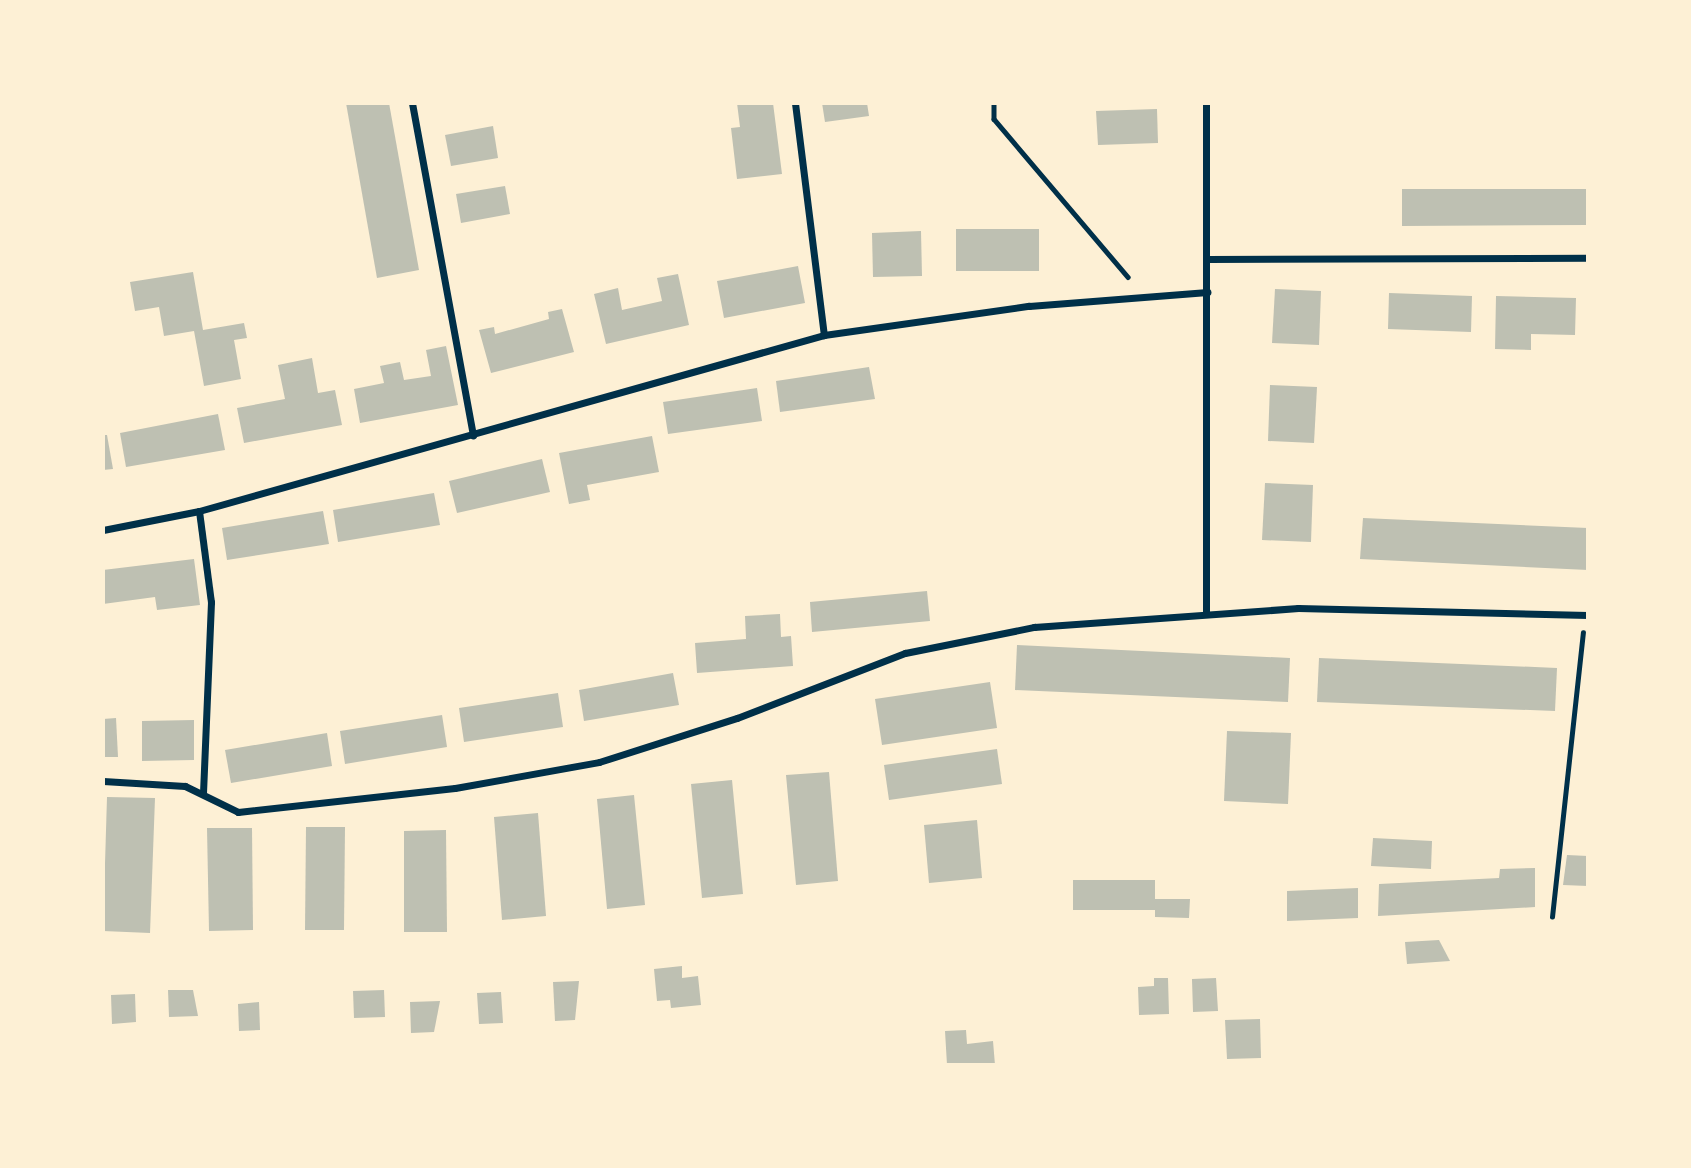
<!DOCTYPE html>
<html>
<head>
<meta charset="utf-8">
<style>
  body { margin:0 }
  #map { position:relative; width:1691px; height:1168px; overflow:hidden; background:#fdf0d5; font-family:Raleway,sans-serif }
  div>[style] { position:absolute }
  .building>* { inset:0; background:#bec0b2 }
  .path>* { height:4.5px; margin:-2.25px; padding:0 2.25px; transform-origin:2.25px; border-radius:2.25px; background:#003049 }
  .minor>* { height:7px; margin:-3.5px; padding:0 3.5px; transform-origin:3.5px; border-radius:3.5px; background:#003049 }
  span { translate:-50% -50%; white-space:nowrap; text-align:center; line-height:1.15; -webkit-text-stroke:7px #fdf0d5; paint-order:stroke }
  .frame { position:absolute; inset:0; border:105px solid #fdf0d5; pointer-events:none }
</style>
</head>
<body>
<div id="map">
  <div class="building">
    <div style="clip-path:polygon(346px 103px,389px 103px,419px 270px,377px 278px)"></div>
    <div style="clip-path:polygon(737px 103px,773px 103px,782px 174px,737px 179px,731px 128px,740px 127px)"></div>
    <div style="clip-path:polygon(822px 103px,867px 103px,869px 116px,825px 122px)"></div>
    <div style="clip-path:polygon(1157px 109px,1158px 143px,1098px 145px,1096px 111px)"></div>
    <div style="clip-path:polygon(493px 126px,498px 158px,451px 166px,445px 135px)"></div>
    <div style="clip-path:polygon(505px 186px,510px 214px,461px 223px,456px 194px)"></div>
    <div style="clip-path:polygon(1402px 189px,1588px 189px,1588px 225px,1402px 226px)"></div>
    <div style="clip-path:polygon(956px 229px,1039px 229px,1039px 271px,956px 271px)"></div>
    <div style="clip-path:polygon(921px 231px,922px 276px,873px 277px,872px 233px)"></div>
    <div style="clip-path:polygon(798px 266px,805px 303px,724px 318px,717px 281px)"></div>
    <div style="clip-path:polygon(193px 272px,203px 330px,244px 323px,247px 338px,234px 340px,241px 379px,204px 386px,194px 331px,164px 336px,159px 307px,135px 311px,130px 282px)"></div>
    <div style="clip-path:polygon(678px 274px,689px 325px,606px 344px,594px 294px,618px 288px,622px 310px,662px 301px,657px 278px)"></div>
    <div style="clip-path:polygon(1275px 289px,1321px 291px,1319px 345px,1272px 343px)"></div>
    <div style="clip-path:polygon(1389px 293px,1472px 296px,1471px 332px,1388px 329px)"></div>
    <div style="clip-path:polygon(1496px 296px,1576px 298px,1575px 335px,1531px 334px,1531px 350px,1495px 349px)"></div>
    <div style="clip-path:polygon(562px 309px,574px 352px,491px 373px,479px 330px,494px 327px,495px 334px,549px 319px,548px 312px)"></div>
    <div style="clip-path:polygon(446px 346px,458px 405px,360px 423px,354px 389px,384px 383px,380px 366px,400px 362px,404px 380px,431px 376px,426px 350px)"></div>
    <div style="clip-path:polygon(312px 358px,318px 393px,335px 390px,342px 425px,244px 443px,237px 408px,285px 399px,278px 365px)"></div>
    <div style="clip-path:polygon(869px 367px,875px 399px,780px 412px,776px 381px)"></div>
    <div style="clip-path:polygon(1270px 385px,1317px 387px,1314px 443px,1268px 441px)"></div>
    <div style="clip-path:polygon(757px 388px,762px 421px,668px 434px,663px 402px)"></div>
    <div style="clip-path:polygon(218px 414px,225px 450px,126px 467px,120px 433px)"></div>
    <div style="clip-path:polygon(103px 435px,107px 435px,113px 469px,103px 470px)"></div>
    <div style="clip-path:polygon(652px 436px,659px 472px,587px 485px,590px 500px,569px 504px,559px 453px)"></div>
    <div style="clip-path:polygon(542px 459px,550px 492px,457px 513px,449px 481px)"></div>
    <div style="clip-path:polygon(1265px 483px,1313px 485px,1311px 542px,1262px 540px)"></div>
    <div style="clip-path:polygon(434px 493px,440px 525px,338px 542px,333px 510px)"></div>
    <div style="clip-path:polygon(323px 511px,329px 544px,227px 560px,222px 528px)"></div>
    <div style="clip-path:polygon(1363px 518px,1588px 528px,1588px 570px,1360px 559px)"></div>
    <div style="clip-path:polygon(194px 559px,200px 605px,157px 610px,155px 597px,103px 604px,103px 570px)"></div>
    <div style="clip-path:polygon(927px 591px,930px 621px,812px 632px,810px 602px)"></div>
    <div style="clip-path:polygon(780px 614px,781px 637px,791px 636px,793px 666px,697px 673px,695px 643px,746px 639px,745px 616px)"></div>
    <div style="clip-path:polygon(1017px 645px,1290px 658px,1288px 702px,1015px 690px)"></div>
    <div style="clip-path:polygon(1319px 658px,1557px 668px,1555px 711px,1317px 702px)"></div>
    <div style="clip-path:polygon(673px 673px,679px 705px,584px 721px,579px 690px)"></div>
    <div style="clip-path:polygon(990px 682px,997px 728px,882px 745px,875px 699px)"></div>
    <div style="clip-path:polygon(558px 693px,563px 727px,464px 742px,459px 708px)"></div>
    <div style="clip-path:polygon(442px 715px,447px 747px,345px 764px,340px 731px)"></div>
    <div style="clip-path:polygon(116px 718px,118px 757px,103px 757px,103px 719px)"></div>
    <div style="clip-path:polygon(194px 720px,194px 760px,142px 761px,142px 721px)"></div>
    <div style="clip-path:polygon(1227px 731px,1291px 733px,1288px 804px,1224px 801px)"></div>
    <div style="clip-path:polygon(327px 733px,332px 766px,231px 783px,225px 750px)"></div>
    <div style="clip-path:polygon(997px 749px,1002px 784px,889px 800px,884px 765px)"></div>
    <div style="clip-path:polygon(829px 772px,838px 881px,796px 885px,786px 775px)"></div>
    <div style="clip-path:polygon(732px 780px,743px 894px,702px 898px,691px 784px)"></div>
    <div style="clip-path:polygon(634px 795px,645px 905px,607px 909px,597px 799px)"></div>
    <div style="clip-path:polygon(107px 797px,155px 798px,150px 933px,103px 931px)"></div>
    <div style="clip-path:polygon(538px 813px,546px 916px,502px 920px,494px 817px)"></div>
    <div style="clip-path:polygon(977px 820px,982px 878px,929px 883px,924px 825px)"></div>
    <div style="clip-path:polygon(306px 827px,345px 827px,344px 930px,305px 930px)"></div>
    <div style="clip-path:polygon(207px 828px,252px 828px,253px 930px,209px 931px)"></div>
    <div style="clip-path:polygon(446px 830px,447px 932px,404px 932px,404px 831px)"></div>
    <div style="clip-path:polygon(1373px 838px,1432px 841px,1431px 869px,1371px 866px)"></div>
    <div style="clip-path:polygon(1567px 855px,1588px 856px,1588px 886px,1563px 885px)"></div>
    <div style="clip-path:polygon(1535px 868px,1535px 907px,1378px 916px,1379px 884px,1499px 878px,1500px 869px)"></div>
    <div style="clip-path:polygon(1073px 880px,1155px 880px,1155px 899px,1190px 899px,1189px 918px,1155px 917px,1155px 910px,1073px 910px)"></div>
    <div style="clip-path:polygon(1358px 888px,1358px 918px,1287px 921px,1287px 891px)"></div>
    <div style="clip-path:polygon(1439px 940px,1450px 961px,1407px 964px,1405px 942px)"></div>
    <div style="clip-path:polygon(682px 966px,682px 978px,698px 976px,701px 1005px,671px 1008px,670px 1000px,657px 1001px,654px 969px)"></div>
    <div style="clip-path:polygon(1154px 978px,1168px 978px,1169px 1014px,1139px 1015px,1138px 987px,1154px 986px)"></div>
    <div style="clip-path:polygon(1216px 978px,1218px 1011px,1193px 1012px,1192px 979px)"></div>
    <div style="clip-path:polygon(579px 981px,575px 1020px,555px 1021px,553px 982px)"></div>
    <div style="clip-path:polygon(168px 990px,193px 990px,198px 1016px,169px 1017px)"></div>
    <div style="clip-path:polygon(384px 990px,385px 1017px,354px 1018px,353px 991px)"></div>
    <div style="clip-path:polygon(501px 992px,503px 1023px,479px 1024px,477px 993px)"></div>
    <div style="clip-path:polygon(135px 994px,136px 1022px,112px 1024px,111px 995px)"></div>
    <div style="clip-path:polygon(440px 1001px,434px 1032px,411px 1033px,410px 1002px)"></div>
    <div style="clip-path:polygon(259px 1002px,260px 1030px,239px 1031px,238px 1004px)"></div>
    <div style="clip-path:polygon(1260px 1019px,1261px 1058px,1227px 1059px,1225px 1020px)"></div>
    <div style="clip-path:polygon(966px 1030px,967px 1044px,993px 1041px,995px 1065px,947px 1065px,945px 1031px)"></div>
  </div>
  <div class="path">
    <div style="left:994px;top:103px;width:16px;rotate:90deg"></div>
    <div style="left:994px;top:119px;width:207px;rotate:49.7deg"></div>
    <div style="left:1552px;top:917px;width:286px;rotate:-83.8deg"></div>
  </div>
  <div class="minor">
    <div style="left:412px;top:103px;width:338px;rotate:79.6deg"></div>
    <div style="left:795px;top:103px;width:234px;rotate:82.9deg"></div>
    <div style="left:1208px;top:259px;width:380px;rotate:-0.2deg"></div>
    <div style="left:199px;top:511px;width:92px;rotate:82.5deg"></div>
    <div style="left:211px;top:602px;width:191px;rotate:92.4deg"></div>
    <div style="left:103px;top:530px;width:98px;rotate:-11.2deg"></div>
    <div style="left:199px;top:511px;width:649px;rotate:-15.73deg"></div>
    <div style="left:824px;top:335px;width:207px;rotate:-8.1deg"></div>
    <div style="left:1029px;top:306px;width:179px;rotate:-4.5deg"></div>
    <div style="left:1206px;top:611px;width:508px;rotate:-90deg"></div>
    <div style="left:103px;top:781px;width:82px;rotate:3.5deg"></div>
    <div style="left:185px;top:786px;width:59px;rotate:26.1deg"></div>
    <div style="left:238px;top:812px;width:218px;rotate:-6.3deg"></div>
    <div style="left:455px;top:788px;width:146px;rotate:-10.2deg"></div>
    <div style="left:599px;top:762px;width:145px;rotate:-17.7deg"></div>
    <div style="left:737px;top:718px;width:180px;rotate:-21.2deg"></div>
    <div style="left:905px;top:653px;width:132px;rotate:-11.4deg"></div>
    <div style="left:1034px;top:627px;width:265px;rotate:-4.1deg"></div>
    <div style="left:1298px;top:608px;width:290px;rotate:1.4deg"></div>
  </div>
  <div class="frame"></div>
</div>
</body>
</html>
